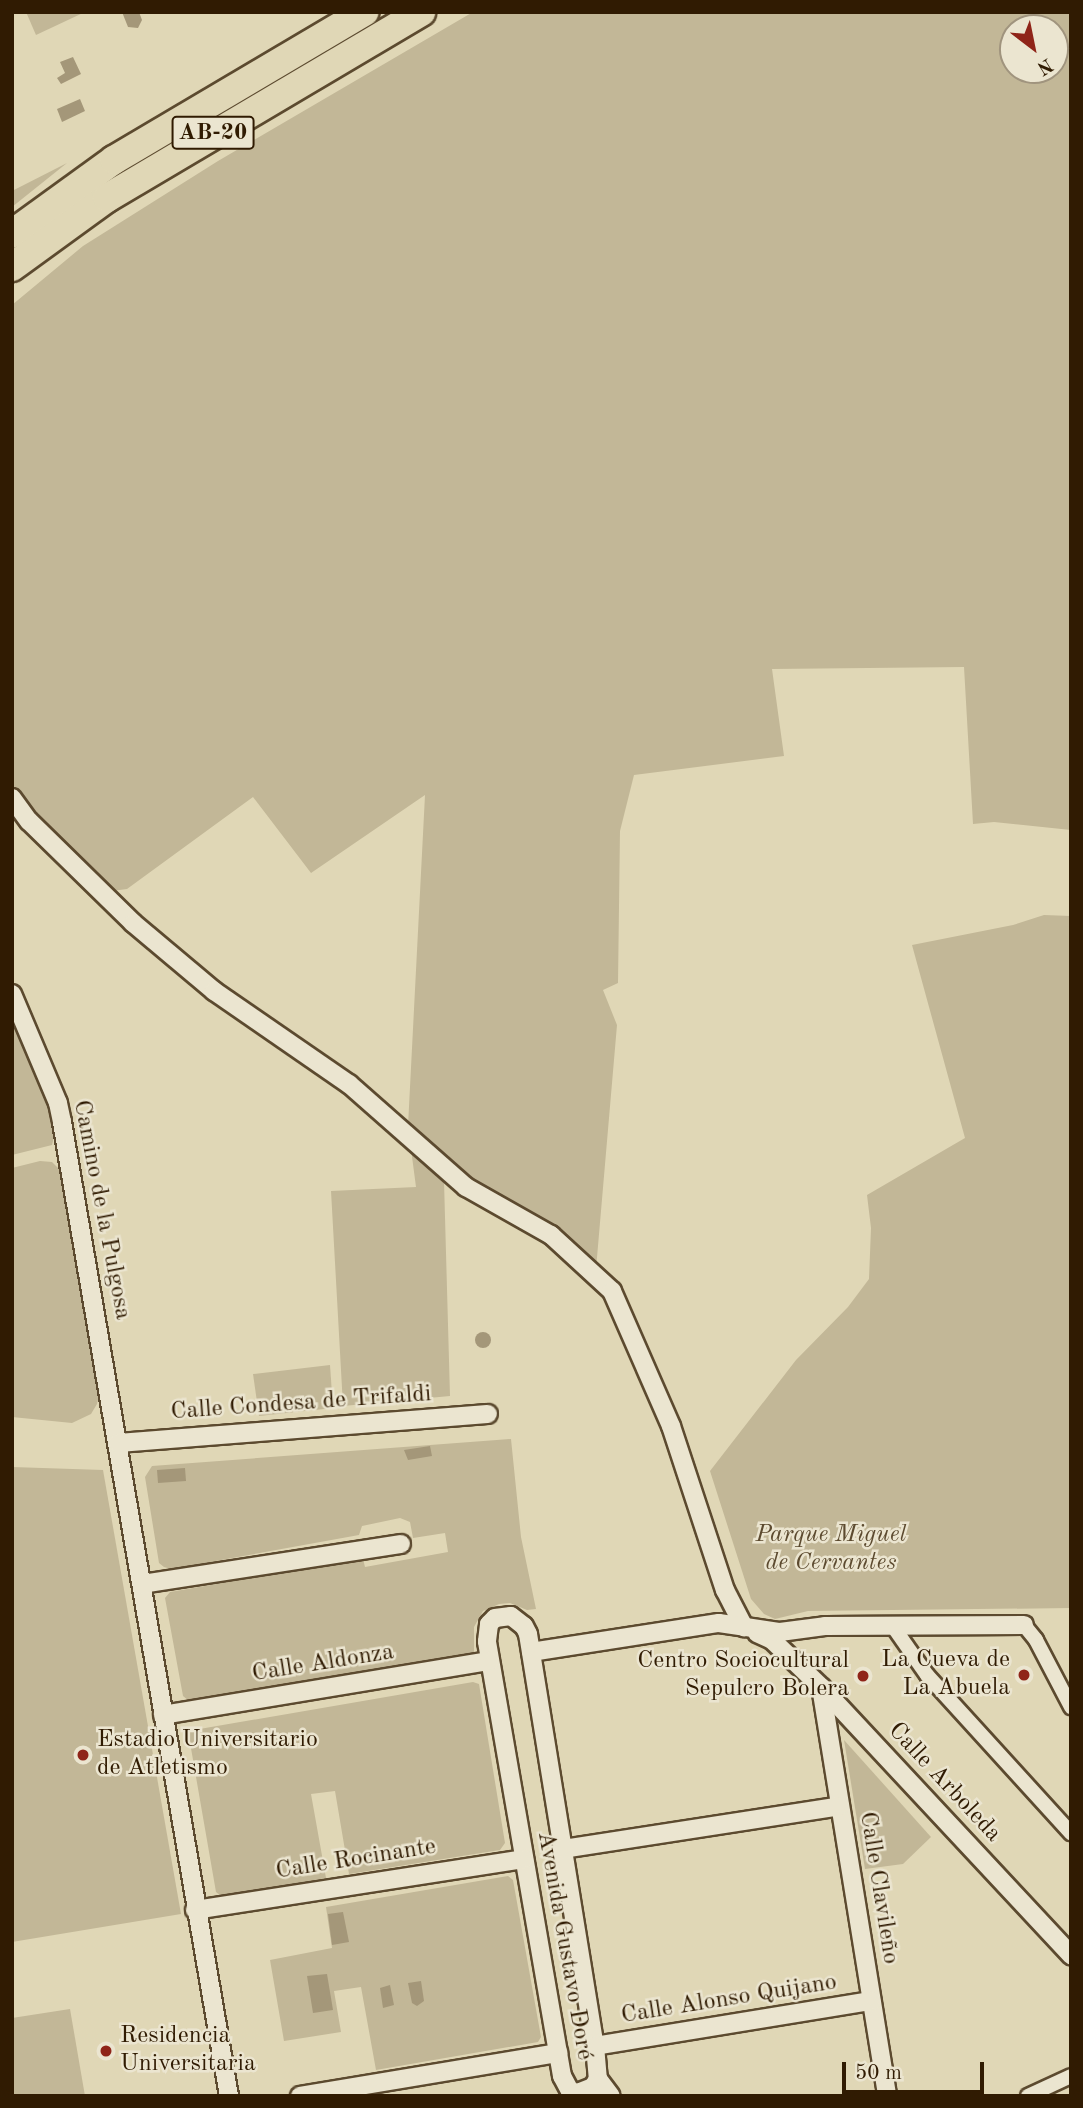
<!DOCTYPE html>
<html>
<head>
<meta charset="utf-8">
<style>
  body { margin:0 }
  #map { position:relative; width:1083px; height:2108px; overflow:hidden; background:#e0d7b6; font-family:"Old Standard TT",serif }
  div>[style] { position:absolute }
  .green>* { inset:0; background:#c2b797 }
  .water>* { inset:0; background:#a49779 }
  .round { border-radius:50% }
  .roads { filter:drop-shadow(2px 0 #5c4a2f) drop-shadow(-2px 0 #5c4a2f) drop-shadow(0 2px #5c4a2f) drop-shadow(0 -2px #5c4a2f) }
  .pedestrian>* { height:14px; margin:-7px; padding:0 7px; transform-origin:7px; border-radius:7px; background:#ebe5d0 }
  .minor>* { height:18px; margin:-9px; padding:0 9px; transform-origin:9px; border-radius:9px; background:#ebe5d0 }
  .primary>* { height:28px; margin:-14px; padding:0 14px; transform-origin:14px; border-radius:14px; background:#e0d7b6 }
  .dots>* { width:19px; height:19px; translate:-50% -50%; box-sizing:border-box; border:4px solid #ebe5d0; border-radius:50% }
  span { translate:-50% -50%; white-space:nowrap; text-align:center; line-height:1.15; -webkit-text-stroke:5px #ebe5d0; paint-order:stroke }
  .shield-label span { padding:2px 5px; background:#ebe5d0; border:2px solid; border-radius:5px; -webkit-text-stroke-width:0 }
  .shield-label { font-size:23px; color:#301b02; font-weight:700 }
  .street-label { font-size:24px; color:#301b02 }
  .park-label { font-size:24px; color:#5c4a2f; font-style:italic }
  .poi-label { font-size:24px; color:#301b02 }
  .right { translate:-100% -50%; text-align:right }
  .left { translate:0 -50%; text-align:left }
  .frame { position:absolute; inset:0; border:14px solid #301b02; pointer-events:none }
  .north { position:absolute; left:999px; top:14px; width:70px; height:70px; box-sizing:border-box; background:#ebe5d0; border:2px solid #a0947e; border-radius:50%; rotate:148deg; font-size:19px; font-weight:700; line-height:28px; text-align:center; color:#301b02 }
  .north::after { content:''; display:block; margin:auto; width:24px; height:32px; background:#8f2418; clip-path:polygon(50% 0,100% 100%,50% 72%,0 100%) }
  .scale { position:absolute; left:842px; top:2062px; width:142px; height:32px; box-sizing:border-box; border:4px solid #301b02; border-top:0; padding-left:9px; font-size:21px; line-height:24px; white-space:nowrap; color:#301b02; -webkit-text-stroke:5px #ebe5d0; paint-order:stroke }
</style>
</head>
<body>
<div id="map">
  <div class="green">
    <div style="clip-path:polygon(26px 12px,85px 12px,36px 35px)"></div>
    <div style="clip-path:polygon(evenodd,473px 12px,1071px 12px,1071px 830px,994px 822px,973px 824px,964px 667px,772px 669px,784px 756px,634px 775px,620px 831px,618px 983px,603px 990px,617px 1025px,596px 1269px,468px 1186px,408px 1126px,425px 795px,311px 873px,253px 797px,127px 889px,104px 892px,12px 795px,12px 305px,83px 246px,218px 161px,473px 12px,1013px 28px,1055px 28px,1055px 70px,1013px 70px,1013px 28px)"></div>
    <div style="clip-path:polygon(67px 163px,12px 207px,12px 191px)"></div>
    <div style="clip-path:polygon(1044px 915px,1071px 916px,1071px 1608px,808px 1611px,775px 1619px,764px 1614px,751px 1599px,710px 1471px,796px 1360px,848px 1307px,869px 1279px,871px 1228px,867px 1195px,965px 1138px,912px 945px,1013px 925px)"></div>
    <div style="clip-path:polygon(12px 1012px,37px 1069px,55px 1133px,52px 1145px,12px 1155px)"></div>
    <div style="clip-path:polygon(411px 1149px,444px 1181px,450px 1396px,343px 1406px,331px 1191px,416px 1187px)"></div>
    <div style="clip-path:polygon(40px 1161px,52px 1162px,61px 1171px,100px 1390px,97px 1404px,91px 1414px,72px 1423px,12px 1417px,12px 1168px)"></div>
    <div style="clip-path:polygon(330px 1365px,333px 1408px,259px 1416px,253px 1374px)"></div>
    <div style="clip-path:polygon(511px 1439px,521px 1537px,536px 1609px,527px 1610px,510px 1603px,499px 1604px,483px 1611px,474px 1627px,474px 1652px,189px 1701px,183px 1696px,165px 1598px,170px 1592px,363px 1559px,365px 1567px,448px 1552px,445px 1533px,413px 1538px,410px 1522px,400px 1518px,362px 1526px,359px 1535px,171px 1569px,164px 1567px,159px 1563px,145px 1477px,152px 1466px)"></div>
    <div style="clip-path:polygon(12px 1467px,103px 1470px,181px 1914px,12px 1942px)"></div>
    <div style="clip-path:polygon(473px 1682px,479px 1684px,505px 1843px,500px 1850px,349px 1874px,335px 1791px,311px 1794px,326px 1878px,221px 1896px,216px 1892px,188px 1731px)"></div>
    <div style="clip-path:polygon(844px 1740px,931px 1837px,903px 1864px,865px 1869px)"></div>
    <div style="clip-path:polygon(508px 1876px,513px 1880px,541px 2037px,538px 2042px,376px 2070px,361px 1987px,334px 1991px,341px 2032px,284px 2041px,270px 1960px,332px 1948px,326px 1907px)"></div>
    <div style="clip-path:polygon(70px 2009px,85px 2096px,12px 2096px,12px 2018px)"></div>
  </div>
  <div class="water">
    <div style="clip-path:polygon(122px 12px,139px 12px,142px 20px,138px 28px,128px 27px)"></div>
    <div style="clip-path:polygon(73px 57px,81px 74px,61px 84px,57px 78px,65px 73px,60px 62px)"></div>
    <div style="clip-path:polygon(80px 99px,85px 111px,62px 122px,57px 109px)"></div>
    <div class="round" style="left:475px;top:1332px;width:16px;height:16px"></div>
    <div style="clip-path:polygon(430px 1446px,432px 1456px,408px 1460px,404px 1450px)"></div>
    <div style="clip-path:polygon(185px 1468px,186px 1481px,158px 1483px,157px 1470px)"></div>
    <div style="clip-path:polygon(343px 1912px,349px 1942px,332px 1945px,328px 1914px)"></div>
    <div style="clip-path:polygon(327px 1974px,333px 2010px,313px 2013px,307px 1976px)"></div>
    <div style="clip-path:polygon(421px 1981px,424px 2001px,417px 2006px,412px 2003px,408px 1983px)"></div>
    <div style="clip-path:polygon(390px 1985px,394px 2005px,383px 2008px,380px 1988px)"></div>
  </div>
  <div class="roads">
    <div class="pedestrian">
      <div style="left:892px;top:1625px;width:61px;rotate:55deg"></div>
      <div style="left:927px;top:1675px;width:214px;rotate:47.7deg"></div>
      <div style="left:1024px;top:1625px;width:19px;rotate:51deg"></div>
      <div style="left:1036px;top:1640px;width:76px;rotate:62.4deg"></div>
      <div style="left:1028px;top:2096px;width:47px;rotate:-24.9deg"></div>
    </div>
    <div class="minor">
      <div style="left:12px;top:798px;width:29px;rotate:54deg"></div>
      <div style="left:29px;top:821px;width:146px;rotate:44.4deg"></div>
      <div style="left:133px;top:923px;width:106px;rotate:40deg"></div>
      <div style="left:214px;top:991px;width:164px;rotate:34.6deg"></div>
      <div style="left:349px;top:1084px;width:156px;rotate:41.4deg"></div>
      <div style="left:466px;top:1187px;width:98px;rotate:29.5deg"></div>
      <div style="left:551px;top:1235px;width:83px;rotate:42.6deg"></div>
      <div style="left:612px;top:1291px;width:147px;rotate:66.4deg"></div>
      <div style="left:671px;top:1426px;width:173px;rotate:71.8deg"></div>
      <div style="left:725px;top:1590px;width:42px;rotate:62.8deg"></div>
      <div style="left:12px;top:994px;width:118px;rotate:67.1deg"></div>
      <div style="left:58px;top:1103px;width:19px;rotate:78deg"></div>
      <div style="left:62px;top:1122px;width:988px;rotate:80.27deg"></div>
      <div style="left:118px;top:1443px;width:371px;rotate:-4.5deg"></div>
      <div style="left:142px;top:1584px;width:262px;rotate:-8.8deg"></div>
      <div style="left:511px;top:1616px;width:16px;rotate:38deg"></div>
      <div style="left:524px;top:1626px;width:9px;rotate:63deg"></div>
      <div style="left:528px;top:1634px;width:417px;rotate:80.8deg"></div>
      <div style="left:595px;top:2046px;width:33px;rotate:85deg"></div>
      <div style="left:598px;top:2079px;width:9px;rotate:122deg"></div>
      <div style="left:593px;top:2087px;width:17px;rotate:159deg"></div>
      <div style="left:577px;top:2093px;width:7px;rotate:-164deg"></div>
      <div style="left:570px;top:2091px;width:17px;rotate:-118deg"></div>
      <div style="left:562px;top:2076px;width:441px;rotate:-99.8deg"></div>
      <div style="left:487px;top:1641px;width:17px;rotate:-83deg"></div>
      <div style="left:489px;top:1624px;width:8px;rotate:-45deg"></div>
      <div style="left:495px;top:1618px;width:16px;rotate:-7deg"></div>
      <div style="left:757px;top:1633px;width:17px;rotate:25deg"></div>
      <div style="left:772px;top:1640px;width:68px;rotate:43.8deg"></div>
      <div style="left:821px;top:1687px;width:367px;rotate:47deg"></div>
      <div style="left:531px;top:1652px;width:190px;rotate:-8.8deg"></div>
      <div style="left:719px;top:1623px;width:62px;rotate:8.4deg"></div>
      <div style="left:780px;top:1632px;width:45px;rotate:-7.6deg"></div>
      <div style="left:825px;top:1626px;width:199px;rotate:-0.3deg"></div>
      <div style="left:821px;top:1687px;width:414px;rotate:80.8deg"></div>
      <div style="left:163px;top:1715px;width:331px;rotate:-9.4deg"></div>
      <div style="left:563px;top:1849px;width:280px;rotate:-8.8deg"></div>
      <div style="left:195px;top:1910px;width:333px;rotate:-8.8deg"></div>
      <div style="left:595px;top:2046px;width:280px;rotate:-9.3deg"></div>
      <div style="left:598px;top:2079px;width:21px;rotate:53deg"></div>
      <div style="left:300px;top:2096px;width:262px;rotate:-9.5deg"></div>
    </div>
    <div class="primary">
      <div style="left:12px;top:234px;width:126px;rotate:-36deg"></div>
      <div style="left:114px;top:160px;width:291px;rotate:-30.6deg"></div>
      <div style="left:12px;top:267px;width:117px;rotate:-36deg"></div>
      <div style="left:107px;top:198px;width:365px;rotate:-30.6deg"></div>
    </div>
  </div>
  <div class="dots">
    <div style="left:1024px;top:1675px;background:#8f2418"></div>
    <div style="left:863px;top:1676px;background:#8f2418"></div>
    <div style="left:83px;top:1755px;background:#8f2418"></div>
    <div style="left:106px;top:2051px;background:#8f2418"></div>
  </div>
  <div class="shield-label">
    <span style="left:213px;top:133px">AB-20</span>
  </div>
  <div class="street-label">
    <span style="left:101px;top:1210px;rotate:79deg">Camino de la Pulgosa</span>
    <span style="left:301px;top:1404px;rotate:-4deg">Calle Condesa de Trifaldi</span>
    <span style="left:323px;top:1664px;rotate:-9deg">Calle Aldonza</span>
    <span style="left:944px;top:1783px;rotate:47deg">Calle Arboleda</span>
    <span style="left:356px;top:1860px;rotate:-9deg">Calle Rocinante</span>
    <span style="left:878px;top:1888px;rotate:81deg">Calle Clavileño</span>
    <span style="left:564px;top:1946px;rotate:80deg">Avenida Gustavo Doré</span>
    <span style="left:729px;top:2000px;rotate:-9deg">Calle Alonso Quijano</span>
  </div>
  <div class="park-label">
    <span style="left:831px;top:1550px">Parque Miguel<br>de Cervantes</span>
  </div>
  <div class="poi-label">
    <span class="right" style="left:1010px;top:1675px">La Cueva de<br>La Abuela</span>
    <span class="right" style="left:849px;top:1676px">Centro Sociocultural<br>Sepulcro Bolera</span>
    <span class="left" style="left:97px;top:1755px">Estadio Universitario<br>de Atletismo</span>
    <span class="left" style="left:120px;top:2051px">Residencia<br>Universitaria</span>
  </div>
  <div class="frame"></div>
  <div class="north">N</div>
  <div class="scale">50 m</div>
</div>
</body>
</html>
